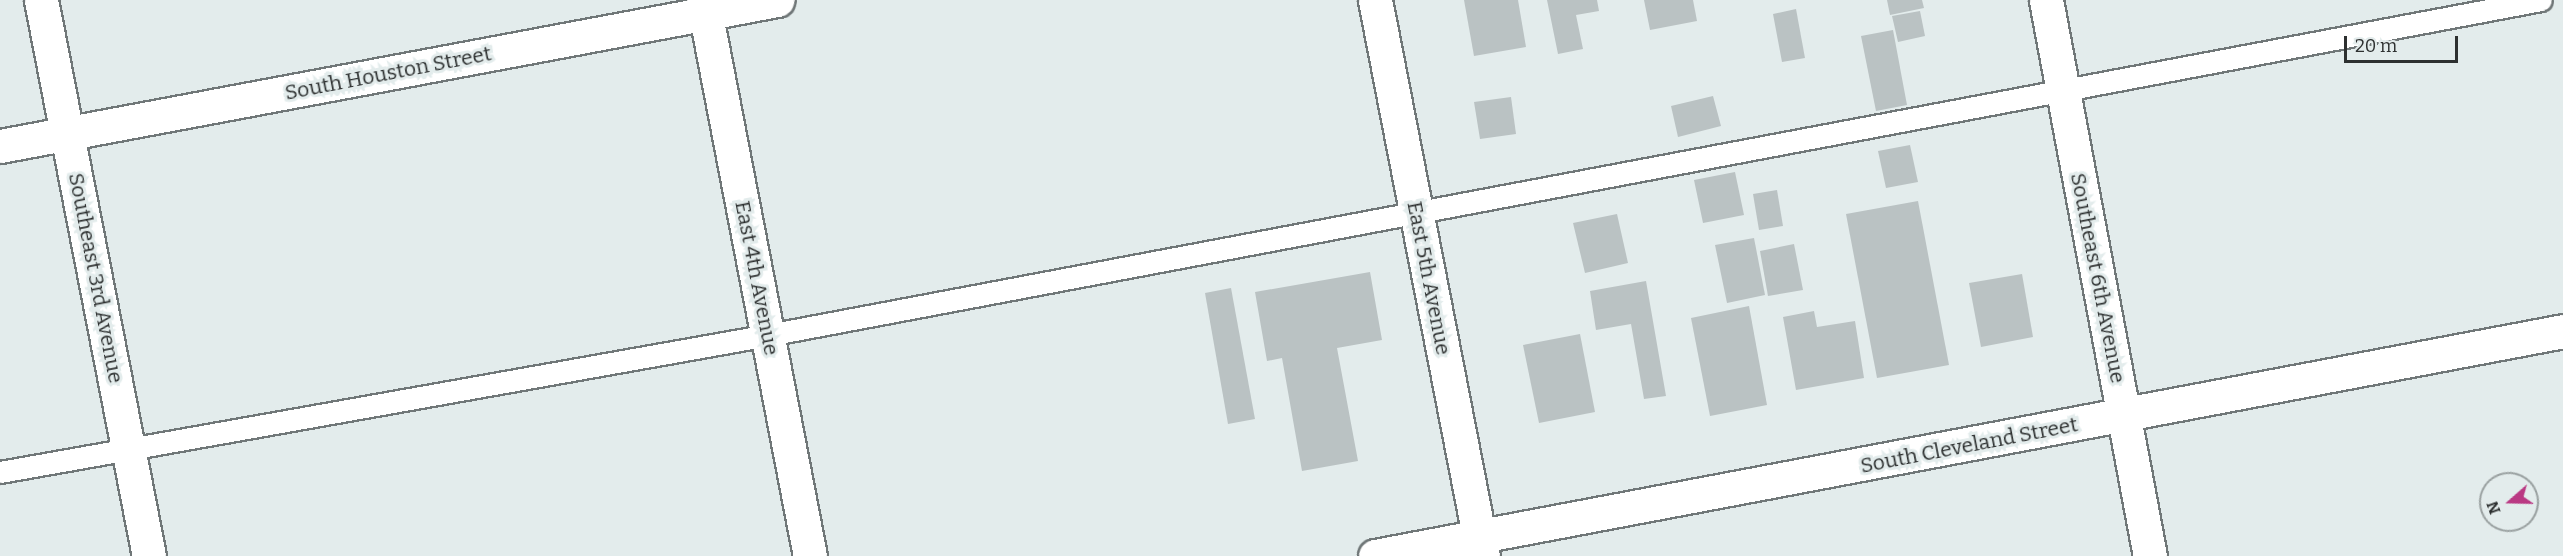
<!DOCTYPE html>
<html>
<head>
<meta charset="utf-8">
<style>
  body { margin:0 }
  #map { position:relative; width:2563px; height:556px; overflow:hidden; background:#e3ecec; font-family:Bitter,serif }
  div>[style] { position:absolute }
  .building>* { inset:0; background:#bac2c3 }
  .roads { filter:drop-shadow(2px 0 #707778) drop-shadow(-2px 0 #707778) drop-shadow(0 2px #707778) drop-shadow(0 -2px #707778) }
  .lane>* { height:21px; margin:-10.5px; padding:0 10.5px; transform-origin:10.5px; border-radius:10.5px; background:#fff }
  .street>* { height:33px; margin:-16.5px; padding:0 16.5px; transform-origin:16.5px; border-radius:16.5px; background:#fff }
  .secondary>* { height:33px; margin:-16.5px; padding:0 16.5px; transform-origin:16.5px; border-radius:16.5px; background:#fff }
  span { translate:-50% -50%; white-space:nowrap; text-align:center; line-height:1.15; -webkit-text-stroke:6px #e3ecec; paint-order:stroke }
  .street-label { font-size:21px; color:#2d3030 }
  .north { position:absolute; left:2479px; top:472px; width:60px; height:60px; box-sizing:border-box; background:#e3ecec; border:2px solid #9aa1a1; border-radius:50%; rotate:250deg; font-size:16px; font-weight:700; line-height:24px; text-align:center; color:#2d3030 }
  .north::after { content:''; display:block; margin:auto; width:21px; height:27px; background:#ba3983; clip-path:polygon(50% 0,100% 100%,50% 72%,0 100%) }
  .scale { position:absolute; left:2344px; top:36px; width:114px; height:27px; box-sizing:border-box; border:3px solid #2d3030; border-top:0; padding-left:8px; font-size:18px; line-height:21px; white-space:nowrap; color:#2d3030; -webkit-text-stroke:4px #e3ecec; paint-order:stroke }
</style>
</head>
<body>
<div id="map">
  <div class="building">
    <div style="clip-path:polygon(1464px 0,1518px 0,1526px 47px,1474px 56px)"></div>
    <div style="clip-path:polygon(1547px 0,1597px 0,1599px 11px,1576px 15px,1583px 49px,1558px 54px)"></div>
    <div style="clip-path:polygon(1644px 0,1693px 0,1697px 21px,1650px 30px)"></div>
    <div style="clip-path:polygon(1887px 0,1922px 0,1924px 8px,1890px 15px)"></div>
    <div style="clip-path:polygon(1796px 9px,1805px 58px,1782px 62px,1773px 14px)"></div>
    <div style="clip-path:polygon(1920px 11px,1925px 36px,1898px 42px,1892px 16px)"></div>
    <div style="clip-path:polygon(1893px 30px,1907px 105px,1876px 111px,1861px 36px)"></div>
    <div style="clip-path:polygon(1713px 96px,1721px 126px,1678px 137px,1671px 106px)"></div>
    <div style="clip-path:polygon(1511px 97px,1516px 134px,1480px 139px,1474px 102px)"></div>
    <div style="clip-path:polygon(1910px 145px,1918px 182px,1886px 188px,1878px 151px)"></div>
    <div style="clip-path:polygon(1735px 172px,1744px 215px,1703px 223px,1694px 180px)"></div>
    <div style="clip-path:polygon(1777px 190px,1783px 226px,1759px 230px,1753px 194px)"></div>
    <div style="clip-path:polygon(1918px 201px,1949px 365px,1877px 378px,1846px 214px)"></div>
    <div style="clip-path:polygon(1617px 214px,1628px 263px,1585px 273px,1573px 223px)"></div>
    <div style="clip-path:polygon(1754px 238px,1765px 295px,1727px 303px,1715px 245px)"></div>
    <div style="clip-path:polygon(1794px 244px,1803px 290px,1768px 296px,1760px 251px)"></div>
    <div style="clip-path:polygon(1370px 272px,1382px 340px,1337px 348px,1358px 461px,1302px 471px,1282px 358px,1267px 361px,1255px 292px)"></div>
    <div style="clip-path:polygon(2022px 274px,2033px 337px,1981px 347px,1969px 283px)"></div>
    <div style="clip-path:polygon(1646px 281px,1666px 396px,1644px 399px,1631px 324px,1596px 330px,1590px 291px)"></div>
    <div style="clip-path:polygon(1231px 288px,1255px 419px,1228px 424px,1205px 293px)"></div>
    <div style="clip-path:polygon(1749px 306px,1767px 405px,1710px 416px,1691px 318px)"></div>
    <div style="clip-path:polygon(1814px 311px,1817px 327px,1855px 321px,1864px 378px,1796px 390px,1783px 317px)"></div>
    <div style="clip-path:polygon(1580px 334px,1595px 412px,1539px 423px,1523px 345px)"></div>
  </div>
  <div class="roads">
    <div class="lane">
      <div style="left:0;top:472px;width:780px;rotate:-10.11deg"></div>
      <div style="left:768px;top:335px;width:1804px;rotate:-10.7deg"></div>
    </div>
    <div class="street">
      <div style="left:703px;top:0;width:566px;rotate:79.11deg"></div>
      <div style="left:1375px;top:0;width:566px;rotate:79.01deg"></div>
      <div style="left:0;top:146px;width:791px;rotate:-10.64deg"></div>
      <div style="left:1375px;top:556px;width:1209px;rotate:-10.72deg"></div>
    </div>
    <div class="secondary">
      <div style="left:41px;top:0;width:566px;rotate:79.01deg"></div>
      <div style="left:2046px;top:0;width:566px;rotate:79.41deg"></div>
    </div>
  </div>
  <div class="street-label">
    <span style="left:388px;top:73px;rotate:-11deg">South Houston Street</span>
    <span style="left:96px;top:278px;rotate:79deg">Southeast 3rd Avenue</span>
    <span style="left:757px;top:278px;rotate:79deg">East 4th Avenue</span>
    <span style="left:1429px;top:278px;rotate:79deg">East 5th Avenue</span>
    <span style="left:2098px;top:278px;rotate:79deg">Southeast 6th Avenue</span>
    <span style="left:1969px;top:445px;rotate:-11deg">South Cleveland Street</span>
  </div>
  <div class="north">N</div>
  <div class="scale">20 m</div>
</div>
</body>
</html>
